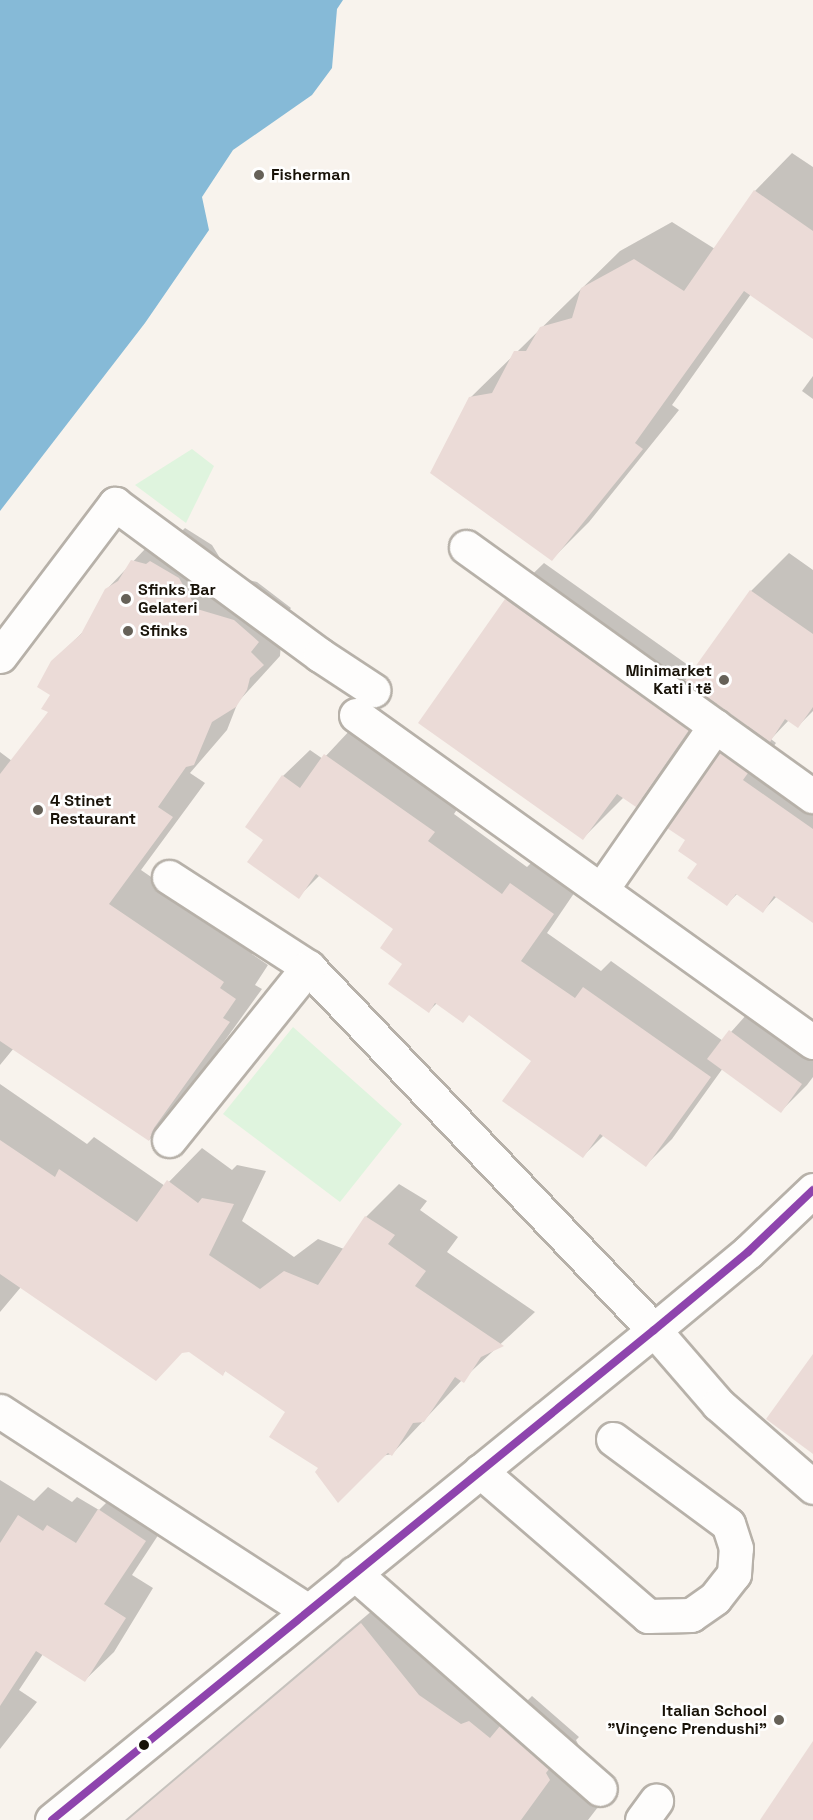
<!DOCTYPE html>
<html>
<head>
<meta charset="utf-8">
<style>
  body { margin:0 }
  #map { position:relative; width:813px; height:1820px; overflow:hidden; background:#f8f3ed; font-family:"Space Grotesk",sans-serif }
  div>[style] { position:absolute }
  .green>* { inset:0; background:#dff4de }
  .water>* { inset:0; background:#86bad7 }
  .shadow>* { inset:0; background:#0003 }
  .building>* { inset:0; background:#ebdbd7 }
  .roads { filter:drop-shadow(2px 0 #b7b1a9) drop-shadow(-2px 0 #b7b1a9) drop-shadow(0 2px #b7b1a9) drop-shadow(0 -2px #b7b1a9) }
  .minor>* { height:33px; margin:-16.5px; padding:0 16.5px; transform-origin:16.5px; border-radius:16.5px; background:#fefdfc }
  .major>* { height:33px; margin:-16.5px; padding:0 16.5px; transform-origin:16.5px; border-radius:16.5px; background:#fefdfc }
  .bus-1>* { height:8px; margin:-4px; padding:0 4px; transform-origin:4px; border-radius:4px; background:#8e44ad }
  .dots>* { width:16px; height:16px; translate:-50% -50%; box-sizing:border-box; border:3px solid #fff; border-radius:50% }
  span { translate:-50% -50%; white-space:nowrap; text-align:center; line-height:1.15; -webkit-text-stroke:5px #fff; paint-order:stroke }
  .poi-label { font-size:16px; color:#181208; font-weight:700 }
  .left { translate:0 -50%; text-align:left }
  .right { translate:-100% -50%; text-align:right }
</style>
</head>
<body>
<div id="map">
  <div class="green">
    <div style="clip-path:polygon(192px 449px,214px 466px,186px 523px,135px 485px)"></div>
    <div style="clip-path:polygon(293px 1027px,402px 1124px,340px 1202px,223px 1114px)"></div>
  </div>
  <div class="water">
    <div style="clip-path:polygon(0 0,343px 0,337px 9px,332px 68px,312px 95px,233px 150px,202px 197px,209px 230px,145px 323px,0 511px)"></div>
  </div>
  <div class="shadow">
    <div style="clip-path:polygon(792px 153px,813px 167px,813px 337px,751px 294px,672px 405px,679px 410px,589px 522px,552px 559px,470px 398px,620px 251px,672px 222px,715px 249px,755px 191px)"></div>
    <div style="clip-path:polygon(813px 376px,813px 399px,802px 391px)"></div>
    <div style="clip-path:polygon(165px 528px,181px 532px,185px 528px,212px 545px,231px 576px,257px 582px,291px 608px,283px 618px,280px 656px,238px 702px,227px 730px,190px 773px,205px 783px,141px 870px,256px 949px,252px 954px,268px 965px,255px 985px,262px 989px,187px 1093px,182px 1106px,149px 1140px,14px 1048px,0 1065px,0 752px,12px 761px,50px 711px,52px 662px,86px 629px,106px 590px)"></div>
    <div style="clip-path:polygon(789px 553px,813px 570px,813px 711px,798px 726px,789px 720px,771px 739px,776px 743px,771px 750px,813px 779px,813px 921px,777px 896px,763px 911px,738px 893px,727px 904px,687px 840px,721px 753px,749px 725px,718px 703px,673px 767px,636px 805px,624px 797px,583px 838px,506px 600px,544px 563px,695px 670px,751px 591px)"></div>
    <div style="clip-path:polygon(352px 728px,460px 805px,454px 814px,527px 867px,537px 857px,579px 886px,547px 933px,601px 971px,611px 961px,723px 1041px,756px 1004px,813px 1046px,813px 1077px,807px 1085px,781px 1111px,723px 1068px,672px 1139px,646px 1165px,604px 1135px,583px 1156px,533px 1061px,470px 1014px,437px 1003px,429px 1011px,405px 963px,396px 929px,320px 875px,298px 897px,265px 840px,283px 776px,310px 750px,323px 759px)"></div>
    <div style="clip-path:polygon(0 1084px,87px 1144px,94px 1137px,165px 1186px,202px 1148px,232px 1170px,237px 1165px,266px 1171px,242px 1221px,294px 1257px,318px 1239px,344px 1249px,366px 1217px,399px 1184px,427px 1201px,420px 1210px,458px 1237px,447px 1252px,535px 1312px,462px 1380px,392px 1454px,320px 1468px,287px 1411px,226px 1370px,223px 1374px,189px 1351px,21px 1287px,0 1312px)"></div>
    <div style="clip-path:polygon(0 1480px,34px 1501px,48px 1487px,72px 1502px,77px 1497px,99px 1510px,128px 1481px,174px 1511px,132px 1575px,153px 1588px,114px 1652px,85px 1680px,43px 1654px,19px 1690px,37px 1702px,0 1749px)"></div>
    <div style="clip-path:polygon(393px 1593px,521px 1707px,532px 1696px,579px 1737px,576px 1740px,580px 1748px,565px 1769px,605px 1798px,588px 1820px,125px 1820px)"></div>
  </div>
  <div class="building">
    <div style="clip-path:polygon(754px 190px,813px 231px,813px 339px,744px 291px,635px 443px,643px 449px,552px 561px,430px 473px,469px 397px,492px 393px,514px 351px,526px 351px,540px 327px,572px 318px,581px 288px,634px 259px,684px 291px)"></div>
    <div style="clip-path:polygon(131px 560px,146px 564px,150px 561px,179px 578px,197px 609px,234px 620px,259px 642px,251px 652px,264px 665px,250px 678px,247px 690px,236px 707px,212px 722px,194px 765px,186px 767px,158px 807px,173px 817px,109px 904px,224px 982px,220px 988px,236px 999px,223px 1018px,230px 1022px,154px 1128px,149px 1141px,0 1041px,0 774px,48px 712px,41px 709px,50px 695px,37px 687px,51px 661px,81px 634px,105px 589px,118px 581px)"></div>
    <div style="clip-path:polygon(750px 590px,813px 634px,813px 707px,798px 728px,785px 719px,770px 742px,685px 681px)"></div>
    <div style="clip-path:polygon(505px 599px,689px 730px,636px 807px,617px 794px,583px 840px,418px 723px)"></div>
    <div style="clip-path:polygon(720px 752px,748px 773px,743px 780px,813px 829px,813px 923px,774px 896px,763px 913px,736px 894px,727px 906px,687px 878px,697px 864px,678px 851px,685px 840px,667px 828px)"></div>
    <div style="clip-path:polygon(324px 754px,435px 832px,428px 841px,502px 894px,510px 883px,554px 914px,521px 961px,575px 998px,583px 987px,711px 1077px,646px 1167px,600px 1134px,583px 1158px,502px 1101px,531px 1061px,469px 1015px,463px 1023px,435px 1003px,429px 1013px,388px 984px,402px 964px,380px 948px,393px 929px,316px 874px,299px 899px,247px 862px,263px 840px,245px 827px,282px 775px,300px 788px)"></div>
    <div style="clip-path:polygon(729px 1030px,802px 1084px,781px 1113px,707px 1059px)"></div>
    <div style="clip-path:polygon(0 1140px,55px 1177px,59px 1169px,137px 1222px,167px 1180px,198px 1203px,202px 1198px,234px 1204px,209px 1255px,260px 1289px,284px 1271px,318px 1285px,365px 1216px,395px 1235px,388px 1244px,426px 1271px,415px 1286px,504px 1346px,481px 1357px,464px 1383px,455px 1377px,424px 1422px,413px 1423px,392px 1456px,388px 1453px,338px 1503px,315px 1472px,318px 1468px,269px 1437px,285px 1412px,225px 1371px,223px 1376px,189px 1352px,182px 1353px,156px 1381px,0 1274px)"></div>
    <div style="clip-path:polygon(813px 1354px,813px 1454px,766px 1419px)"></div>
    <div style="clip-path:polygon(98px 1509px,146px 1541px,104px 1604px,126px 1618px,85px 1682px,36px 1651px,0 1706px,0 1543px,18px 1515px,43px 1531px,47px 1525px,76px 1543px)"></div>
    <div style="clip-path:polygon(361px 1623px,419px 1695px,461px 1724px,469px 1721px,490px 1738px,500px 1726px,549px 1769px,546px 1773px,550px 1780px,521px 1820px,128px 1820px)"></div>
    <div style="clip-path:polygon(813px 1741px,813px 1820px,760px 1820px)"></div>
  </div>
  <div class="roads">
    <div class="minor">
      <div style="left:466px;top:547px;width:427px;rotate:35.7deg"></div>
      <div style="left:0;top:656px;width:191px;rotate:-52.9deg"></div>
      <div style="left:115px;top:504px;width:255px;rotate:36.4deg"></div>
      <div style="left:320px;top:655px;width:64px;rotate:33.4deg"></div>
      <div style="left:356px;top:715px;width:562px;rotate:35.59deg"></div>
      <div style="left:169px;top:877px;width:166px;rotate:32.9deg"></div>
      <div style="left:308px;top:967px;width:501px;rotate:46.37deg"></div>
      <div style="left:654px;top:1330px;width:98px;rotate:49.1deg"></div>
      <div style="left:718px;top:1404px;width:126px;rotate:41.1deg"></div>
      <div style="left:601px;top:890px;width:200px;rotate:-55.2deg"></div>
      <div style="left:169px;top:1140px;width:222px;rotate:-51.2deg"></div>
      <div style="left:0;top:1411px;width:366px;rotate:33deg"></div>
      <div style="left:480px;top:1471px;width:222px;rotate:40.8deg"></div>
      <div style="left:648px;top:1616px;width:43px;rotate:-1.3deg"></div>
      <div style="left:691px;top:1615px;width:29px;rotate:-35deg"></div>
      <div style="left:715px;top:1598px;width:31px;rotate:-52deg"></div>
      <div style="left:734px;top:1574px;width:26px;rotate:-86deg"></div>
      <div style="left:736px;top:1548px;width:25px;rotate:-108deg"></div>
      <div style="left:728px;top:1524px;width:143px;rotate:-143.5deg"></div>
      <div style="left:354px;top:1573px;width:327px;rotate:41.3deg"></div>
      <div style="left:642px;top:1820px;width:24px;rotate:-54deg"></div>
    </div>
    <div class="major">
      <div style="left:52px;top:1820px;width:776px;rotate:-39.14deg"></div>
      <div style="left:654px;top:1330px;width:122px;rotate:-39.7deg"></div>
      <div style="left:748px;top:1252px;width:90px;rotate:-43.6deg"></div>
    </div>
  </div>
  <div class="bus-1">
    <div style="left:52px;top:1820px;width:776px;rotate:-39.14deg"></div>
    <div style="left:654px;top:1330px;width:122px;rotate:-39.7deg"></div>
    <div style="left:748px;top:1252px;width:90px;rotate:-43.6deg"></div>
  </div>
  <div class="dots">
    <div style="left:259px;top:175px;background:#666158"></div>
    <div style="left:126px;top:599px;background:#666158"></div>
    <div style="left:128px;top:631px;background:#666158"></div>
    <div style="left:724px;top:680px;background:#666158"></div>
    <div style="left:38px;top:810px;background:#666158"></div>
    <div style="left:779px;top:1720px;background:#666158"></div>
    <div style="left:144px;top:1745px;background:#181208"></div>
  </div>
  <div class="poi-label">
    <span class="left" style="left:271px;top:175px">Fisherman</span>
    <span class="left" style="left:138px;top:599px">Sfinks Bar<br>Gelateri</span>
    <span class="left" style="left:140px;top:631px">Sfinks</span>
    <span class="right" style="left:712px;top:680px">Minimarket<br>Kati i të</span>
    <span class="left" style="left:50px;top:810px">4 Stinet<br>Restaurant</span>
    <span class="right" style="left:767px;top:1720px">Italian School<br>"Vinçenc Prendushi"</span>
  </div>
</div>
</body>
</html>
